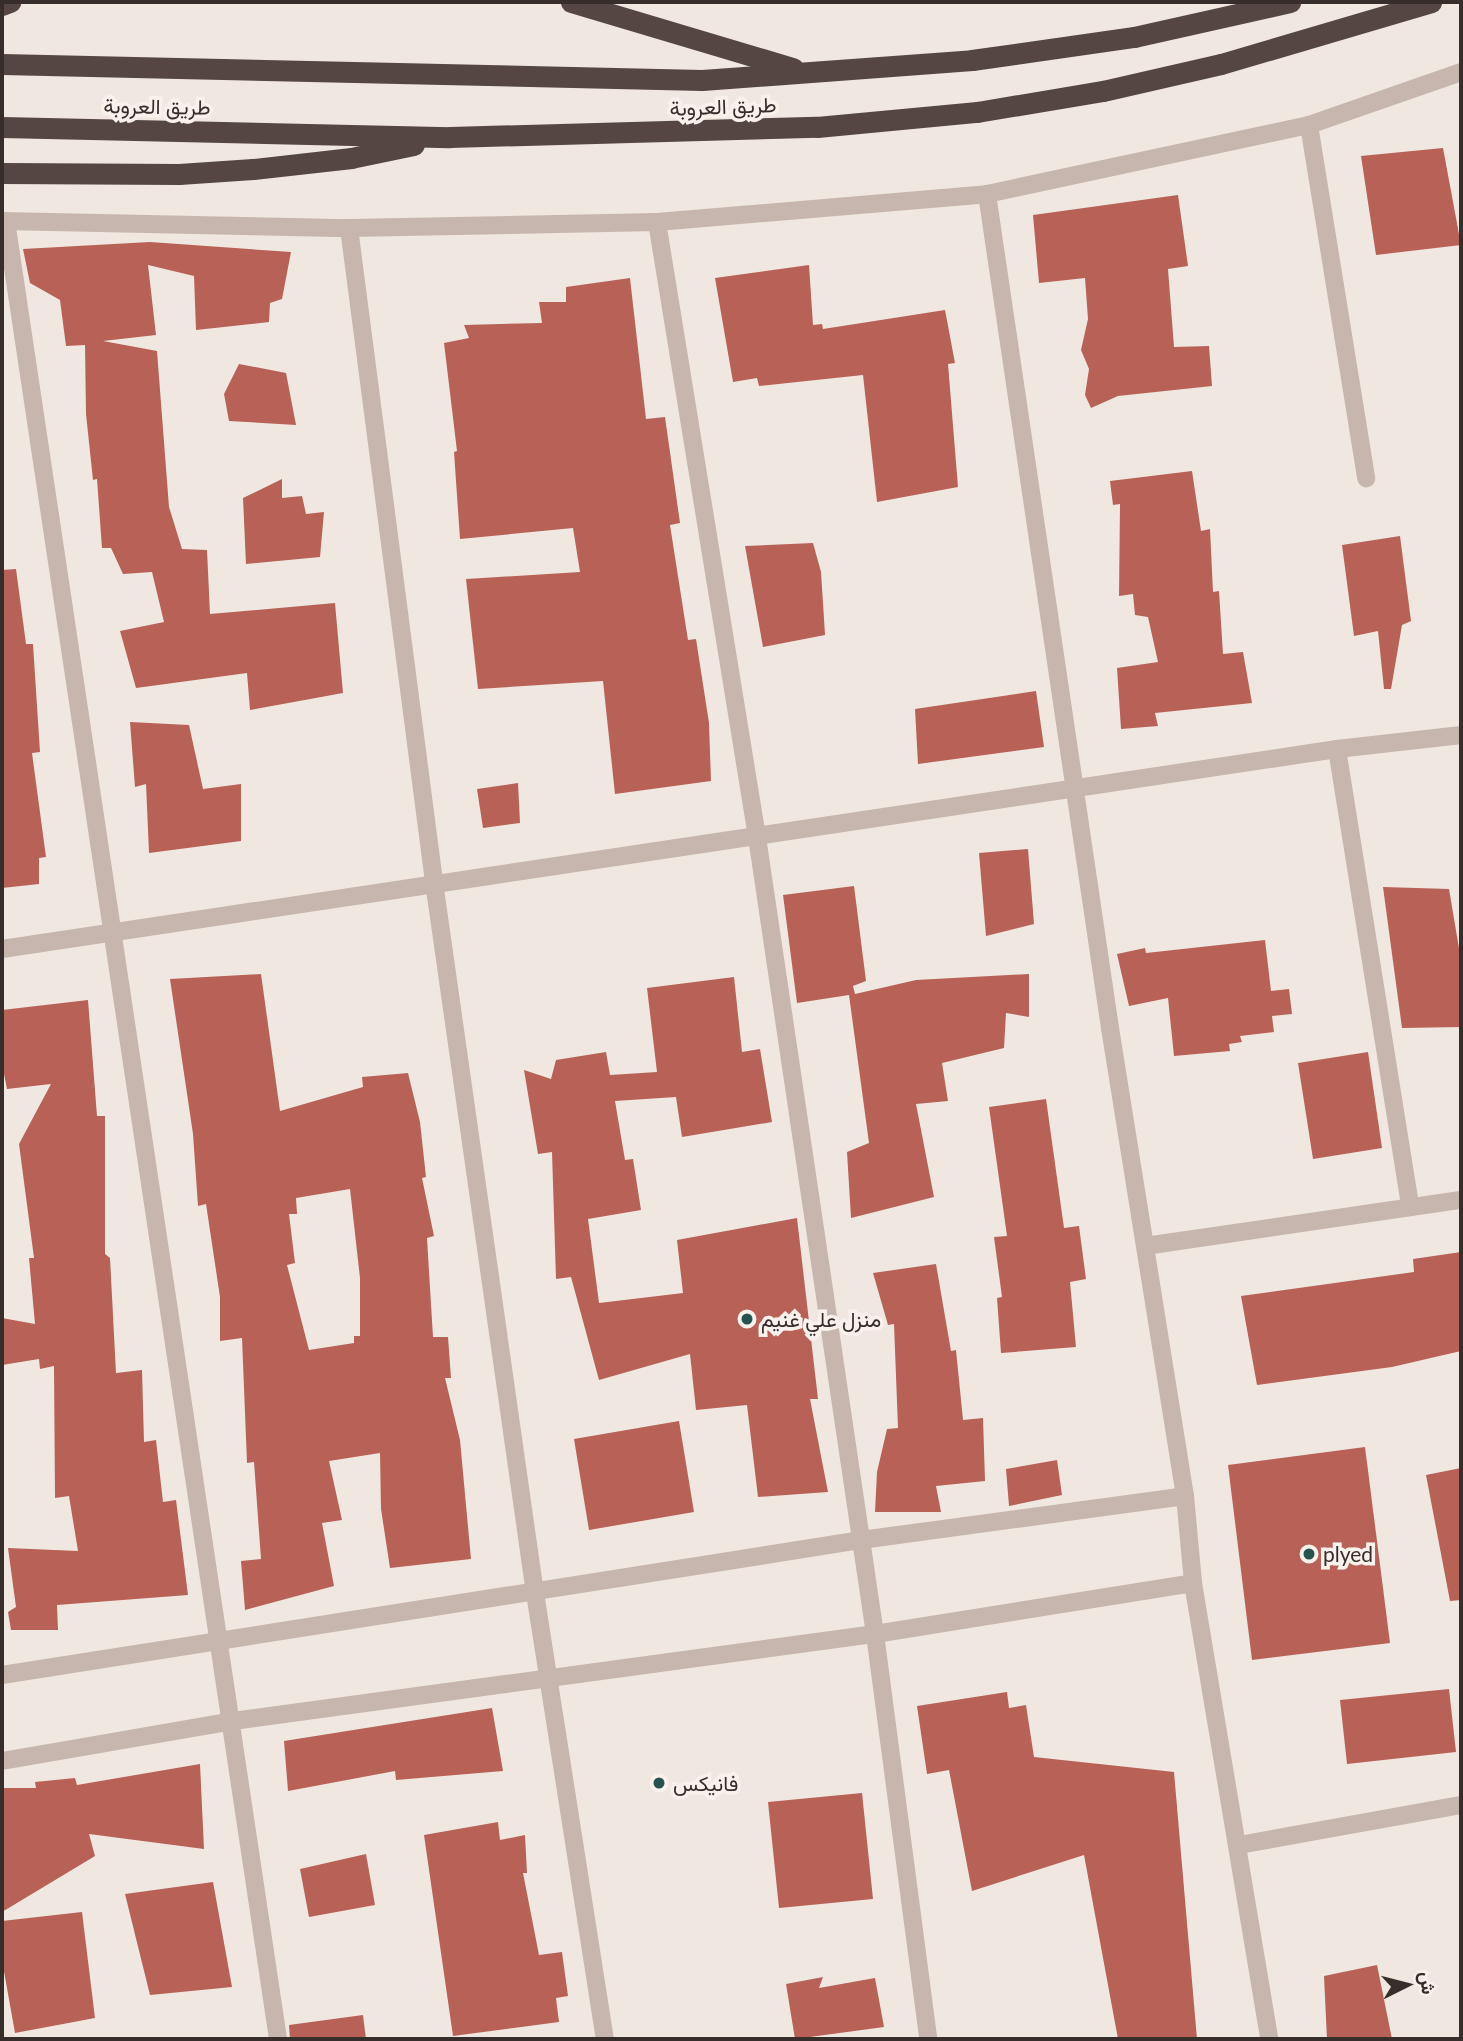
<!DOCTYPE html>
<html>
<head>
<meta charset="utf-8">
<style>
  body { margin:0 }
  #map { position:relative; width:1463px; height:2041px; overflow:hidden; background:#f0e7e0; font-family:Lato,Vazirmatn,sans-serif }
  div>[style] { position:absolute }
  .building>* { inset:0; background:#b86157 }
  .street>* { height:18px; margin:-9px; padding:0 9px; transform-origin:9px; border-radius:9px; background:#c7b6ad }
  .highway>* { height:21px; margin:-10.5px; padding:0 10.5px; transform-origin:10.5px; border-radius:10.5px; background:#564643 }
  .dots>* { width:19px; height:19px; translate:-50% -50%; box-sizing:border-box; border:4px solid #f8f1ec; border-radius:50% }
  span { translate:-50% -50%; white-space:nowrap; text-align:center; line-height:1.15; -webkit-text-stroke:7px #f8f1ec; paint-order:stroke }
  .street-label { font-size:21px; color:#372d2b }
  .poi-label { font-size:21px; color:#372d2b }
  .left { translate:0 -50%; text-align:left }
  .frame { position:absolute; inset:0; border:4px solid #372d2b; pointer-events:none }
  .north { position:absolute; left:1372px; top:1950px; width:70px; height:70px; -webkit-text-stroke:5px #f8f1ec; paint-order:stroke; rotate:84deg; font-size:19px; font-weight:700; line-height:28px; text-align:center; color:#372d2b }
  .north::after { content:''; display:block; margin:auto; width:24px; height:32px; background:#372d2b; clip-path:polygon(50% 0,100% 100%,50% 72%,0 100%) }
</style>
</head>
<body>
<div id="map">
  <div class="building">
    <div style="clip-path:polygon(1443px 148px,1461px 245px,1376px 255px,1361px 156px)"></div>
    <div style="clip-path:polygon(1178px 195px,1188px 266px,1168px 269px,1174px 347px,1209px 346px,1212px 386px,1118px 396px,1091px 408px,1085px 395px,1089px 369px,1081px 350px,1088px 319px,1085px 278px,1039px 283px,1033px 215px)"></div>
    <div style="clip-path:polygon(150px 242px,291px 252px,282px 299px,270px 303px,269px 322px,196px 330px,194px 276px,148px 265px,156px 335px,103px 341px,157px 351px,169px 507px,182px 549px,207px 550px,210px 614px,335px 603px,343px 693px,250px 710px,247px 673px,136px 688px,120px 631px,164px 622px,152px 572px,123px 574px,111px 548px,102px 548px,97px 479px,93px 480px,86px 414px,85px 345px,66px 346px,60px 300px,30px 283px,23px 249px)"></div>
    <div style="clip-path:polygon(809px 265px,813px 325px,822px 324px,823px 329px,945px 310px,955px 363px,948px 364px,958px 487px,877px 502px,863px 375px,759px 386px,757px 378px,733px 382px,715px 278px)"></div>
    <div style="clip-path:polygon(630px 278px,646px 419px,665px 417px,680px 523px,670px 525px,688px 640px,696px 639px,709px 723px,711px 781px,615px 794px,603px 681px,478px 689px,466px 579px,580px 572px,573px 528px,460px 539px,454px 452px,457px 451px,444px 343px,469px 338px,464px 325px,542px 323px,539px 302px,566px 302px,566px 287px)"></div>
    <div style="clip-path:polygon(239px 364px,286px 373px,296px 425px,229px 421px,224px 394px)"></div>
    <div style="clip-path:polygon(1192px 471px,1201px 531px,1210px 529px,1213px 592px,1219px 591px,1223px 654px,1243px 652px,1252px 703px,1155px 713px,1158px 726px,1121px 729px,1117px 668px,1158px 662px,1148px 617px,1135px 615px,1133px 594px,1119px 596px,1120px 504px,1113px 505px,1110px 481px)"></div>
    <div style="clip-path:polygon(282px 479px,282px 498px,302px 496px,306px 514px,324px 512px,320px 557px,246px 564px,243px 498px)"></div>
    <div style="clip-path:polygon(1400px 536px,1411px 621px,1402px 625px,1391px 689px,1384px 689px,1378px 631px,1354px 636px,1342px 545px)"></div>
    <div style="clip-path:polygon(813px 543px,821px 572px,825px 635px,763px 647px,745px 546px)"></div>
    <div style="clip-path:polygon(16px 569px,26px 644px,33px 644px,40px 752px,32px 753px,46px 857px,39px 858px,39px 884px,2px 888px,2px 570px)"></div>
    <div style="clip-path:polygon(1036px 691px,1044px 747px,918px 764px,915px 709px)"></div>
    <div style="clip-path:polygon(130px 722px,189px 725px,203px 789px,241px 784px,241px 841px,149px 853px,146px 784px,135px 787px)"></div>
    <div style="clip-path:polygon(518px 783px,520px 823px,483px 828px,477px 789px)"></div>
    <div style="clip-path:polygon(1028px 849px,1034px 924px,986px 936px,979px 853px)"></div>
    <div style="clip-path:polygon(854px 886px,866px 981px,853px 986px,855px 994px,916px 980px,1029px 974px,1029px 1017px,1006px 1013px,1004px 1048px,942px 1063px,948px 1101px,916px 1104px,934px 1197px,851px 1218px,847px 1152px,869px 1143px,849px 995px,797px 1003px,783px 895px)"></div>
    <div style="clip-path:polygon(1383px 887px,1449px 889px,1461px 960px,1461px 1027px,1402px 1028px)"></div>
    <div style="clip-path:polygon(1265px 940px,1271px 991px,1289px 989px,1292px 1014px,1272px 1016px,1274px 1032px,1240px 1036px,1242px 1042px,1229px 1044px,1230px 1051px,1174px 1056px,1168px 998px,1129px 1006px,1117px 954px,1145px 948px,1146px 953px)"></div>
    <div style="clip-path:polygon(evenodd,261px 974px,280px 1111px,363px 1087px,362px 1077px,408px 1073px,420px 1122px,426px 1177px,422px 1178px,434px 1236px,427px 1238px,433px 1337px,448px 1337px,451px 1378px,445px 1378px,460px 1440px,471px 1559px,390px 1568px,381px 1509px,380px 1453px,329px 1461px,342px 1520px,322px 1523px,334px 1586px,245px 1610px,241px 1561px,261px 1559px,254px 1462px,247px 1463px,242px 1338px,220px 1341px,220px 1297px,206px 1204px,198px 1206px,193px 1134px,170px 979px,261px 974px,350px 1189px,360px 1278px,360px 1336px,354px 1336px,354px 1343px,309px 1350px,287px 1265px,295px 1263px,289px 1214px,297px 1214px,296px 1198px,350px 1189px)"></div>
    <div style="clip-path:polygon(734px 977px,742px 1052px,760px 1049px,772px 1122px,682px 1137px,676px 1097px,615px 1101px,625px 1160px,633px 1159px,641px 1210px,588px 1219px,599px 1303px,683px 1293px,677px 1240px,797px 1218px,818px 1399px,810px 1399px,828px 1492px,758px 1497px,747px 1405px,696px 1410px,690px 1354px,599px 1380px,571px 1277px,556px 1279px,552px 1152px,538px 1154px,524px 1070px,551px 1079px,556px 1060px,606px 1052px,610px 1075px,657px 1072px,647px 988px)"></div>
    <div style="clip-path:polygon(88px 1000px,97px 1116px,105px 1116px,105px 1254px,110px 1258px,116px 1373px,142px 1370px,144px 1442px,156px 1440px,163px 1502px,176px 1500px,188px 1595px,57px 1605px,58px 1630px,11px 1630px,8px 1612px,16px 1607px,8px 1548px,78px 1551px,69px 1496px,55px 1498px,54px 1366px,40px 1369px,39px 1359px,2px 1365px,2px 1318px,35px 1324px,29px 1258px,34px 1258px,19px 1144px,51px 1084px,7px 1089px,2px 1064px,2px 1010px)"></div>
    <div style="clip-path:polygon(1368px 1052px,1382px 1148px,1313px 1159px,1298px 1063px)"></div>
    <div style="clip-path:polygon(1046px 1099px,1064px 1228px,1079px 1226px,1086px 1279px,1070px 1282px,1076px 1347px,1001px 1353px,997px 1298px,1002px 1297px,994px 1237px,1007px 1236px,989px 1107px)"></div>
    <div style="clip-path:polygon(1461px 1252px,1461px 1351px,1392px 1367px,1257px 1385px,1241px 1296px,1414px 1272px,1413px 1259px)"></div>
    <div style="clip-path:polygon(936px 1264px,951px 1351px,956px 1350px,963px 1420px,983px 1418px,985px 1481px,936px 1486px,941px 1512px,875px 1512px,877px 1472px,887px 1429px,898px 1428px,894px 1324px,888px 1325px,873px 1273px)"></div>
    <div style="clip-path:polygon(679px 1421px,694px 1512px,589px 1530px,574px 1439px)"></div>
    <div style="clip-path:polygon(1365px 1447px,1390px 1643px,1252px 1660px,1228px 1465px)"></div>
    <div style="clip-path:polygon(1057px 1460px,1062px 1495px,1009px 1506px,1006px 1469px)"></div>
    <div style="clip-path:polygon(1461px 1468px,1461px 1600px,1450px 1601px,1426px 1475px)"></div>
    <div style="clip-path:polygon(1449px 1689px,1456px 1752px,1347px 1764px,1340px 1700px)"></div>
    <div style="clip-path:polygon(1007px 1692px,1009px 1708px,1026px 1705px,1034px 1757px,1174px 1772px,1197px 2039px,1118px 2039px,1084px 1855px,972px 1891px,949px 1770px,927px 1774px,917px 1706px)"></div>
    <div style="clip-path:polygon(492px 1708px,503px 1771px,396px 1780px,395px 1771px,288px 1791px,284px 1741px)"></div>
    <div style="clip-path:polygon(200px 1764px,204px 1849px,89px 1834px,95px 1856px,2px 1912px,2px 1788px,36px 1788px,35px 1782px,75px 1778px,77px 1785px)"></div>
    <div style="clip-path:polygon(862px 1793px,873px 1899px,779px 1908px,768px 1802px)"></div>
    <div style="clip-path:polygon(498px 1822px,500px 1840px,525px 1835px,527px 1873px,523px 1873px,539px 1955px,562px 1952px,568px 1996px,556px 1998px,559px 2022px,453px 2036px,424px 1835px)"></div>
    <div style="clip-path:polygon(366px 1854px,375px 1905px,309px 1917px,300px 1869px)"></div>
    <div style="clip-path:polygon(213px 1882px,232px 1987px,150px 1995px,125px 1894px)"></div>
    <div style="clip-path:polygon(82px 1912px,95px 2018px,15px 2033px,2px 1960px,2px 1921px)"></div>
    <div style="clip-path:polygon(1377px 1965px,1392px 2039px,1327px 2039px,1324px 1976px)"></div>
    <div style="clip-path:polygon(823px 1977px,819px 1988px,875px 1978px,884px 2027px,795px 2039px,786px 1984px)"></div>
    <div style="clip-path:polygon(363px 2015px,366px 2039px,290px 2039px,289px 2025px)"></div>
  </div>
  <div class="street">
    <div style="left:1309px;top:125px;width:358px;rotate:80.8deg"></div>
    <div style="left:987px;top:194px;width:843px;rotate:81.61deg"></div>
    <div style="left:1110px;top:1028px;width:474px;rotate:80.9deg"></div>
    <div style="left:1185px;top:1496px;width:87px;rotate:84.7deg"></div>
    <div style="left:1193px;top:1583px;width:462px;rotate:80.5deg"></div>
    <div style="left:2px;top:221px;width:347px;rotate:1.2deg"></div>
    <div style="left:349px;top:228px;width:308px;rotate:-1.1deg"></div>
    <div style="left:657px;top:222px;width:331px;rotate:-4.8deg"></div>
    <div style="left:987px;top:194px;width:329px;rotate:-12.1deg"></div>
    <div style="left:1309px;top:125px;width:161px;rotate:-19.2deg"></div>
    <div style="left:6px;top:221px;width:1838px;rotate:81.49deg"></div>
    <div style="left:657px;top:222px;width:623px;rotate:80.76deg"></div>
    <div style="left:757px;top:837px;width:806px;rotate:81.58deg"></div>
    <div style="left:875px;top:1634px;width:408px;rotate:82.5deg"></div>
    <div style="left:349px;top:228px;width:660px;rotate:82.59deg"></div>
    <div style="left:434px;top:882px;width:718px;rotate:81.92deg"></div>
    <div style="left:535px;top:1593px;width:451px;rotate:81.1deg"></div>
    <div style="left:1337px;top:749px;width:464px;rotate:80.9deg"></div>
    <div style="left:2px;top:949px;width:1350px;rotate:-8.52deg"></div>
    <div style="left:1337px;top:749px;width:125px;rotate:-6.4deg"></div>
    <div style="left:1145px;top:1246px;width:319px;rotate:-8.3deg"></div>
    <div style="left:2px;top:1675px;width:870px;rotate:-8.93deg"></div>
    <div style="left:861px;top:1540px;width:327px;rotate:-7.7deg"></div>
    <div style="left:2px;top:1761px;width:234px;rotate:-9.8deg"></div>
    <div style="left:233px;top:1721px;width:648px;rotate:-7.72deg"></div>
    <div style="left:875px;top:1634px;width:322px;rotate:-9.1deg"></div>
    <div style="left:1239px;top:1845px;width:226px;rotate:-10.2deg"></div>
  </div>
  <div class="highway">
    <div style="left:571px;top:2px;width:232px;rotate:16.6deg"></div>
    <div style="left:2px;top:5px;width:9px;rotate:-21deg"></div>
    <div style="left:2px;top:64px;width:700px;rotate:1.31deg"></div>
    <div style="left:702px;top:80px;width:271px;rotate:-4.2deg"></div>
    <div style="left:972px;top:60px;width:164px;rotate:-8.1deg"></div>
    <div style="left:1134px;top:37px;width:160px;rotate:-12.6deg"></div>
    <div style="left:2px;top:127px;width:448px;rotate:1.3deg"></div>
    <div style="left:450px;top:137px;width:367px;rotate:-1.6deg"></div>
    <div style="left:817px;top:127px;width:161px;rotate:-5.4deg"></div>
    <div style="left:977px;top:112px;width:128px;rotate:-9.5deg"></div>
    <div style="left:1103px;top:91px;width:121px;rotate:-12.9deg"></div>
    <div style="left:1221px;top:64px;width:219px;rotate:-16.4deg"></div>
    <div style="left:2px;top:173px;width:177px;rotate:0.3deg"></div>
    <div style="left:179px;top:174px;width:74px;rotate:-3.9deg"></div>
    <div style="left:253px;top:169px;width:99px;rotate:-6.4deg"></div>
    <div style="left:351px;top:158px;width:64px;rotate:-11.7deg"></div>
  </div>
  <div class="dots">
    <div style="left:747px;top:1319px;background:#255350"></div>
    <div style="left:1309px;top:1554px;background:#255350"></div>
    <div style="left:659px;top:1783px;background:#255350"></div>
  </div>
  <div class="street-label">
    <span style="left:157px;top:106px;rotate:1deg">طريق العروبة</span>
    <span style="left:723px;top:106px;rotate:-2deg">طريق العروبة</span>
  </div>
  <div class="poi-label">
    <span class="left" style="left:761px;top:1319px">منزل علي غنيم</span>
    <span class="left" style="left:1323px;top:1554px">plyed</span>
    <span class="left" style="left:673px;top:1783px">فانيكس</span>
  </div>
  <div class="frame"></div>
  <div class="north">ش</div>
</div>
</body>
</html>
